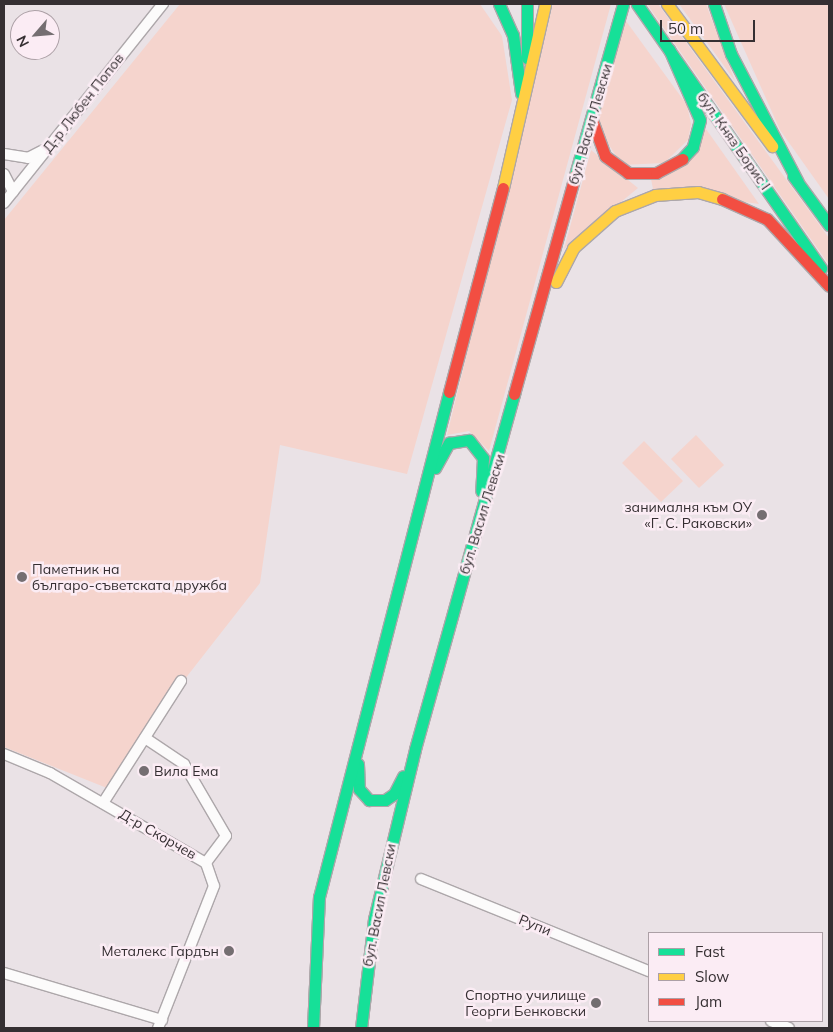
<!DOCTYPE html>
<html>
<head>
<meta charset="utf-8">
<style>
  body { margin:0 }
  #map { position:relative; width:833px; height:1032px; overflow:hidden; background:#eae2e6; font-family:Mulish,sans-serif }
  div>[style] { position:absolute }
  .green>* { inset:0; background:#f5d4cd }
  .roads { filter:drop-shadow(1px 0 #ada7aa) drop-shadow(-1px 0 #ada7aa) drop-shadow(0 1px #ada7aa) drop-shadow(0 -1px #ada7aa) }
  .street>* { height:10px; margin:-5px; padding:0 5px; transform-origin:5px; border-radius:5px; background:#fcfbfb }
  .fast>* { height:11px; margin:-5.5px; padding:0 5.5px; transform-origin:5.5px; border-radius:5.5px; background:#16e098 }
  .slow>* { height:11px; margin:-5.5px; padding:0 5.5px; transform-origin:5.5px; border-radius:5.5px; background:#ffcf43 }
  .jam>* { height:11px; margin:-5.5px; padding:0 5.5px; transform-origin:5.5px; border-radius:5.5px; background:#f24e42 }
  .dots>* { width:14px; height:14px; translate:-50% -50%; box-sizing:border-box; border:2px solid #fbecf4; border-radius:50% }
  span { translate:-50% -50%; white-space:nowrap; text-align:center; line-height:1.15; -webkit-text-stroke:5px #fbecf4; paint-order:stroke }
  .street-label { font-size:14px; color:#352f32 }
  .poi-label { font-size:14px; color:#352f32 }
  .right { translate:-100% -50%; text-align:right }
  .left { translate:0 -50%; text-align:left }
  .frame { position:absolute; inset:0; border:5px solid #352f32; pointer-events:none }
  .legend { position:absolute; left:648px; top:932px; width:175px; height:90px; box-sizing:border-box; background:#fbecf4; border:1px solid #aca0a6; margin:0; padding:6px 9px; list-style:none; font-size:15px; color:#352f32 }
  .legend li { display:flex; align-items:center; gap:10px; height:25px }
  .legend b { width:25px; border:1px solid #aca0a6 }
  .north { position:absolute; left:10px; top:10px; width:50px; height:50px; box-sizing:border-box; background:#fbecf4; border:1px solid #aca0a6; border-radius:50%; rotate:243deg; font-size:14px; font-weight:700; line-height:20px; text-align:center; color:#352f32 }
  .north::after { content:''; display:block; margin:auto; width:18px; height:22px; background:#746e71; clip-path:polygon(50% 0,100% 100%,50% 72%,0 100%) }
  .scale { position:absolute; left:660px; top:20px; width:95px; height:22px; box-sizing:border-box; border:2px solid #352f32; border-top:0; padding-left:6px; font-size:15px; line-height:18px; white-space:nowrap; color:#352f32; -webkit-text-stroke:4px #fbecf4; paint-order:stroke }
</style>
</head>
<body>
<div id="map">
  <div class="green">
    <div style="clip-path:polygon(180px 4px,480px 4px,502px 36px,512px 100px,407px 474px,280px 445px,260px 583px,174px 693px,112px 790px,4px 747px,4px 220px)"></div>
    <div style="clip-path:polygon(553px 4px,611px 4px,489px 451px,469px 431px,447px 435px)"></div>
    <div style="clip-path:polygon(647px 4px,658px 4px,829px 238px,829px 265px)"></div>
    <div style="clip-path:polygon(679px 4px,706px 4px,735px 81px)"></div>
    <div style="clip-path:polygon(724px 4px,829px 4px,829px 199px,780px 130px)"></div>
    <div style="clip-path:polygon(626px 21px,687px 105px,691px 124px,688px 140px,664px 163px,622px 165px,596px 125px)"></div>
    <div style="clip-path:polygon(706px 129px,759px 204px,653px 189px,651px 179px)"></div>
    <div style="clip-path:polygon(591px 150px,638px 188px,564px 249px)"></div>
    <div style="clip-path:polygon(696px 435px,724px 465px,699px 488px,671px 459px)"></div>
    <div style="clip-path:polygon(644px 441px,683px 481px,661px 502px,622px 463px)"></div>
  </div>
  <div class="roads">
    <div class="street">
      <div style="left:4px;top:154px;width:24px;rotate:9deg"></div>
      <div style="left:28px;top:158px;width:18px;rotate:-27deg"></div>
      <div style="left:4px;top:174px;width:20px;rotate:63deg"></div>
      <div style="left:4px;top:203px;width:255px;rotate:-51.4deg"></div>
      <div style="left:145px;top:738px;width:47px;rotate:33.7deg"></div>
      <div style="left:184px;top:764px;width:83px;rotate:59.7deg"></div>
      <div style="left:226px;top:836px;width:34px;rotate:127deg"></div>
      <div style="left:4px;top:754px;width:50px;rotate:22.4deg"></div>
      <div style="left:50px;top:773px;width:180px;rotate:30deg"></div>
      <div style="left:206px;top:863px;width:24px;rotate:71deg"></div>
      <div style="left:214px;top:886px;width:153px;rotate:111.5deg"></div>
      <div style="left:103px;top:803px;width:145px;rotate:-57.4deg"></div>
      <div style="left:421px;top:879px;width:246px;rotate:22deg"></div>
      <div style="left:4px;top:973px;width:165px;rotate:16.6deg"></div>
      <div style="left:771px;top:1021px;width:19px;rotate:21deg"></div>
    </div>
    <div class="fast">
      <div style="left:499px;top:4px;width:34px;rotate:66deg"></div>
      <div style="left:513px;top:35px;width:59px;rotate:82.1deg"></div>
      <div style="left:527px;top:4px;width:54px;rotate:90deg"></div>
      <div style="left:637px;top:4px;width:322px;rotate:55.1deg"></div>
      <div style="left:714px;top:4px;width:53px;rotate:71.2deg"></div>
      <div style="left:731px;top:54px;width:144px;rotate:62.4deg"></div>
      <div style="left:669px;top:49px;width:77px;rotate:66.4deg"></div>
      <div style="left:700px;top:120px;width:28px;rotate:105deg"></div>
      <div style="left:693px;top:147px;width:16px;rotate:133deg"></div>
      <div style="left:575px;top:175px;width:178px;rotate:-74.3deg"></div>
      <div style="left:793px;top:176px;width:61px;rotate:53.7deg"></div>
      <div style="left:435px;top:468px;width:29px;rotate:-61deg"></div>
      <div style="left:449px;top:443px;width:20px;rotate:-9deg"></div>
      <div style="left:469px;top:440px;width:23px;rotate:52deg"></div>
      <div style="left:483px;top:458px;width:33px;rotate:93deg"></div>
      <div style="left:358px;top:764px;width:25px;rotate:88deg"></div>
      <div style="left:359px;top:789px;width:15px;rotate:48deg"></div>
      <div style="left:369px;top:800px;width:16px"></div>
      <div style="left:385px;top:800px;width:11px;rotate:-34deg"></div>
      <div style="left:394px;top:794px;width:20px;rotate:-63deg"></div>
      <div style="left:313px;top:1028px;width:131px;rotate:-87.4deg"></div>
      <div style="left:319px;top:897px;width:521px;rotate:-75.56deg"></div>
      <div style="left:361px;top:1028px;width:110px;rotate:-83.2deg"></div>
      <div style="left:374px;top:919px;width:175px;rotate:-76.4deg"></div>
      <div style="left:415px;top:749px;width:369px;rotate:-74.4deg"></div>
    </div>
    <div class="slow">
      <div style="left:667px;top:4px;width:177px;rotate:53.5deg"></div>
      <div style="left:503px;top:188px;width:189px;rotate:-77.1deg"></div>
      <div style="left:556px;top:282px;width:38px;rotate:-63deg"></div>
      <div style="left:573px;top:248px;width:56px;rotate:-41.4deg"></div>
      <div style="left:615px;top:211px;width:43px;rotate:-21.8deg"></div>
      <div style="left:655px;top:195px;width:43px;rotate:-4deg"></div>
      <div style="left:698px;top:192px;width:25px;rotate:16deg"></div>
    </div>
    <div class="jam">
      <div style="left:592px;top:120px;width:38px;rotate:70deg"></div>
      <div style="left:605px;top:156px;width:29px;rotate:36deg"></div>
      <div style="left:628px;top:173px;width:28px"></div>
      <div style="left:656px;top:173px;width:30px;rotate:-28deg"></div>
      <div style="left:722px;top:199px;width:49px;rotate:24deg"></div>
      <div style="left:767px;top:219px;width:91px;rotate:47.2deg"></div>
      <div style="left:449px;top:392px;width:211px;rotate:-75.2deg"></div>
      <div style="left:514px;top:394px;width:227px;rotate:-74.4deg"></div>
    </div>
  </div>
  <div class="dots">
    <div style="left:762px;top:515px;background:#746e71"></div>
    <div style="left:22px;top:577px;background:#746e71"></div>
    <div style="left:144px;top:771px;background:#746e71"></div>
    <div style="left:229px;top:951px;background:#746e71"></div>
    <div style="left:596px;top:1003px;background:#746e71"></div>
  </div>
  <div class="street-label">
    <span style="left:83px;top:103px;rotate:-52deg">Д-р Любен Попов</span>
    <span style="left:590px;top:124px;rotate:-74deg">бул. Васил Левски</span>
    <span style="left:734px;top:141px;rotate:55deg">бул. Княз Борис I</span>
    <span style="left:482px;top:514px;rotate:-73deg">бул. Васил Левски</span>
    <span style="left:158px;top:834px;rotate:30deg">Д-р Скорчев</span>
    <span style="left:379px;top:905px;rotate:-79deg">бул. Васил Левски</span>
    <span style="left:535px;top:925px;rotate:22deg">Рупи</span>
  </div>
  <div class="poi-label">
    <span class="right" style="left:752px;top:515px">занималня към ОУ<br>«Г. С. Раковски»</span>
    <span class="left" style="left:32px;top:577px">Паметник на<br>българо-съветската дружба</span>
    <span class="left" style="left:154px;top:771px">Вила Ема</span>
    <span class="right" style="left:219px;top:951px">Металекс Гардън</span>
    <span class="right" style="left:586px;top:1003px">Спортно училище<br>Георги Бенковски</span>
  </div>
  <div class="frame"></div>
  <ul class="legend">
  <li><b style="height:6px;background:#16e098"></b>Fast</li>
  <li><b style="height:6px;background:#ffcf43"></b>Slow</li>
  <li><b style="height:6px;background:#f24e42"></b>Jam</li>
  </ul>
  <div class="north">N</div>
  <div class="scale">50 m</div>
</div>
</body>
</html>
